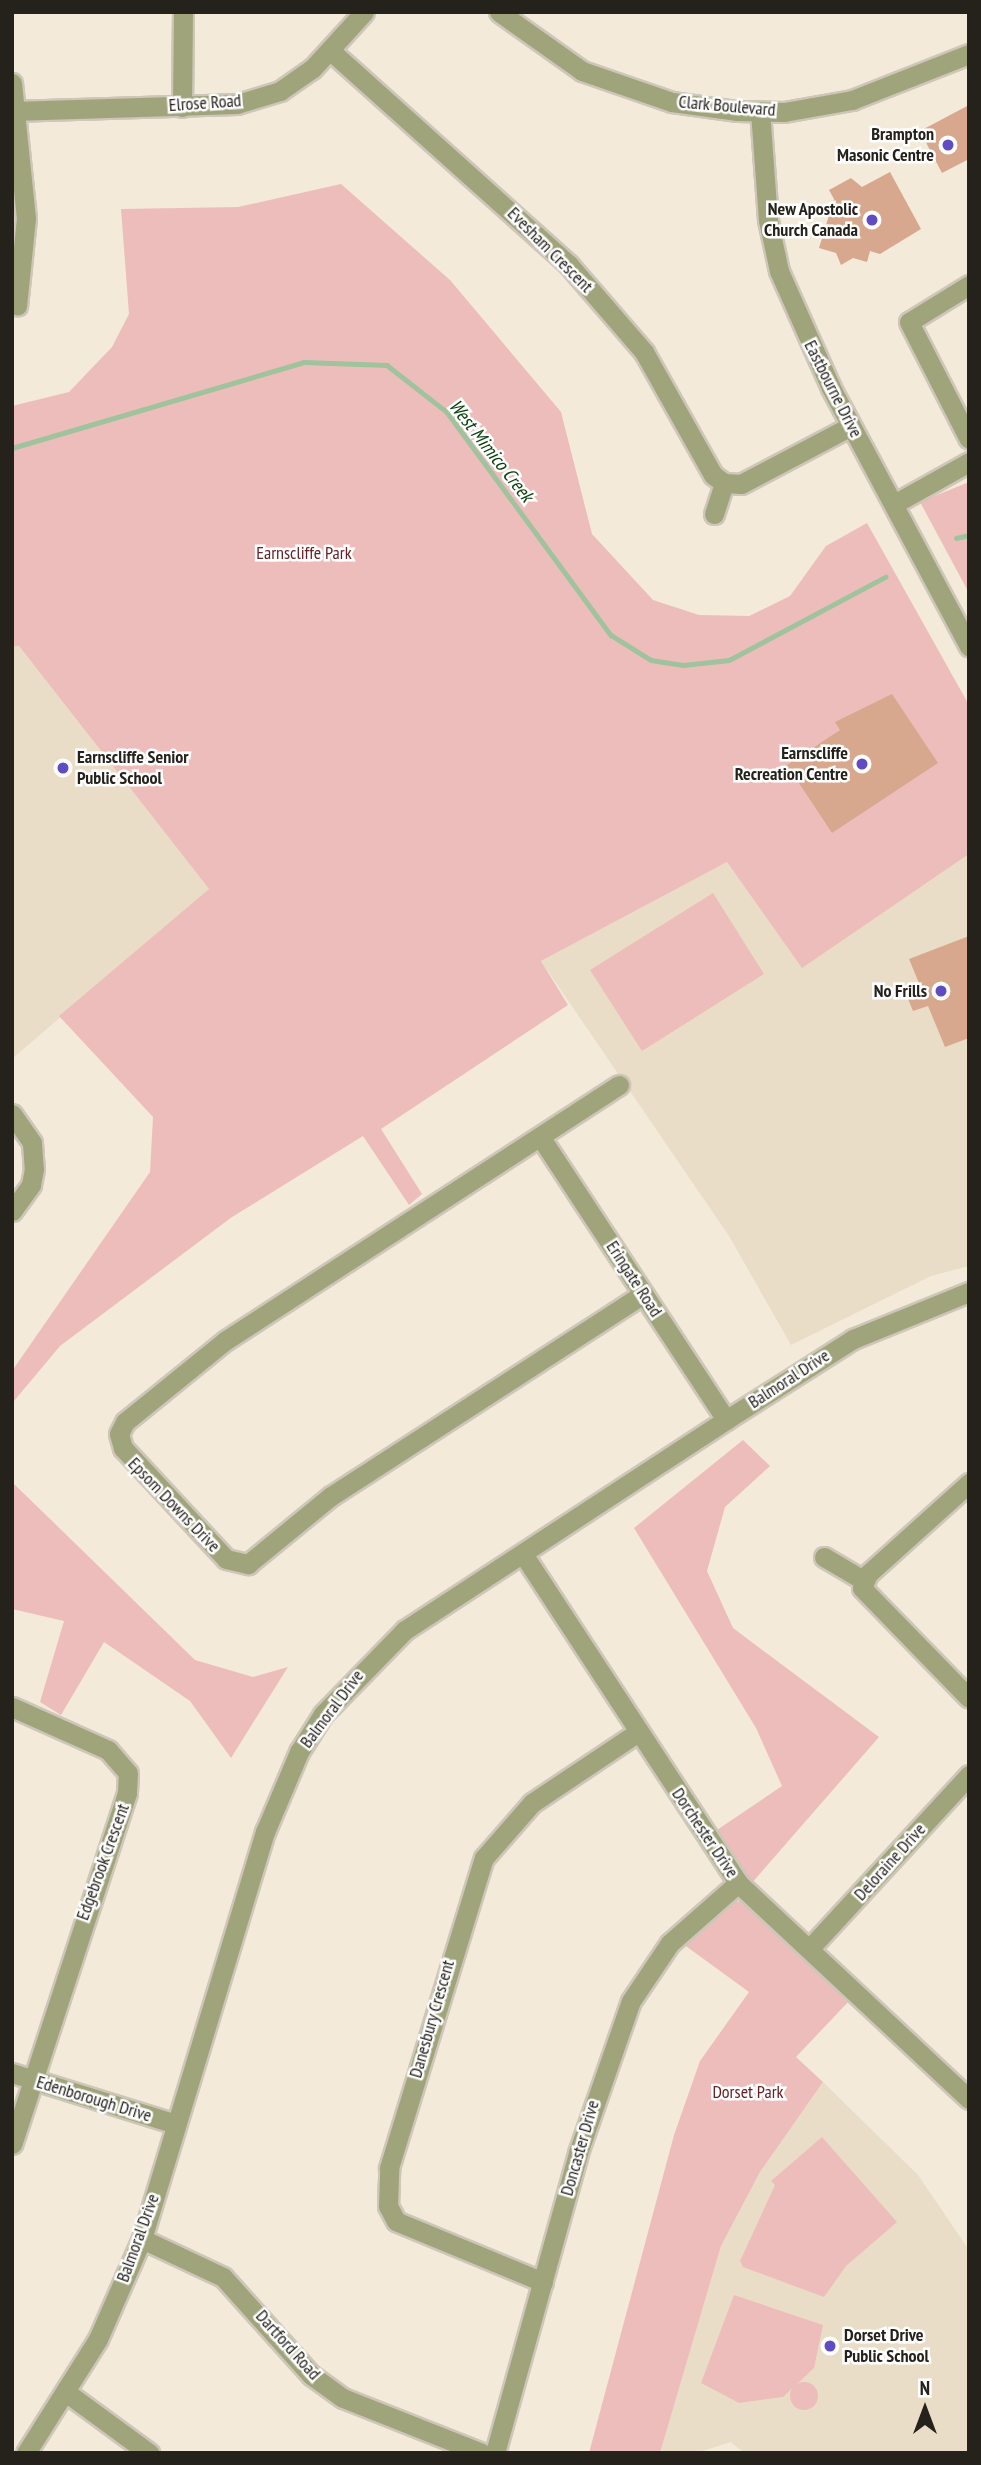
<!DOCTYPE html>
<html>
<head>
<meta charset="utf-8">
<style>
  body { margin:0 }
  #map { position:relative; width:981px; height:2465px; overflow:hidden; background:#f3eada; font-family:"PT Sans Narrow",sans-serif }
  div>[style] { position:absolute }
  .built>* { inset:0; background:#eaddc7 }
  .green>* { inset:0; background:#edbdbc }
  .round { border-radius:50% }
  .stream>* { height:4.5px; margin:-2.25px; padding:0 2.25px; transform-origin:2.25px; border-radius:2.25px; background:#9fc39d }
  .building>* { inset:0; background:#d7a88e }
  .roads { filter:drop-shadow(2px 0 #cec6b8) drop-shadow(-2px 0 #cec6b8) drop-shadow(0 2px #cec6b8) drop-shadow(0 -2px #cec6b8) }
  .minor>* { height:19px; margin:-9.5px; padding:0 9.5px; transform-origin:9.5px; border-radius:9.5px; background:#a0a47b }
  .dots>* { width:19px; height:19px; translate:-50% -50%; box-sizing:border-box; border:4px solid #fff; border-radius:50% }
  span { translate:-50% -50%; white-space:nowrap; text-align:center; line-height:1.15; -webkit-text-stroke:5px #fff; paint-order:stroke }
  .street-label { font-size:18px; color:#25221c }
  .poi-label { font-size:18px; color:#25221c; font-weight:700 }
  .right { translate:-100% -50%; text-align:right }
  .left { translate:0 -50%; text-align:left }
  .park-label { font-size:18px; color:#642126 }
  .water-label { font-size:19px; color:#0a3f0c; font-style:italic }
  .frame { position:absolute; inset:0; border:14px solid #25221c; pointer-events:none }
  .north { position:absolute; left:890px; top:2374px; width:70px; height:70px; -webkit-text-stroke:5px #fff; paint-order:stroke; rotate:0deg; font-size:19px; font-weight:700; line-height:28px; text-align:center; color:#25221c }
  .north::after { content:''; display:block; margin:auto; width:24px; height:32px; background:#25221c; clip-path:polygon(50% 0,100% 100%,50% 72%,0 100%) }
</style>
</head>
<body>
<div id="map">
  <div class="built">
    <div style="clip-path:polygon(19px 646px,209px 889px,12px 1059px,12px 647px)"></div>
    <div style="clip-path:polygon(969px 854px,969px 1266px,931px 1276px,791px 1345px,729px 1236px,541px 961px,727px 862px,802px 967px)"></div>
    <div style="clip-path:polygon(823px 2082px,918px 2175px,969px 2250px,969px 2453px,744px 2453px,731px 2442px,696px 2453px,660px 2453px,721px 2246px,760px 2172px)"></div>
  </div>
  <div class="green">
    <div style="clip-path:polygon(341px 184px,450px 280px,561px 412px,592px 534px,653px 600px,699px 615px,749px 616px,790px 596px,826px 546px,867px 523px,969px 705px,969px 854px,802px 968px,727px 862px,541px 961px,568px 1005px,381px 1129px,422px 1194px,409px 1205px,363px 1136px,232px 1217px,60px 1346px,14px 1401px,12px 1414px,12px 1371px,150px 1172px,153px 1117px,59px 1016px,209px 889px,19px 646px,12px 647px,12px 406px,69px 392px,112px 347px,129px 314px,121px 209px,238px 207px)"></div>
    <div style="clip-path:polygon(969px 482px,969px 593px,920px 502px)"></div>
    <div style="clip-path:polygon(713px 893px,764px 974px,642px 1051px,590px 970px)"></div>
    <div style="clip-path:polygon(743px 1440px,770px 1466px,725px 1507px,707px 1571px,733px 1628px,879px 1737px,751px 1884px,714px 1832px,782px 1786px,756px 1728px,634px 1528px)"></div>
    <div style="clip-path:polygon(12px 1482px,195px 1660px,253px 1677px,288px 1667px,231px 1758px,190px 1701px,104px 1642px,61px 1715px,40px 1702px,64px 1621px,12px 1609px)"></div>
    <div style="clip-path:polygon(742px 1901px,850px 2000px,796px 2057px,823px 2082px,760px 2172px,721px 2246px,660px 2453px,589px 2453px,674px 2135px,700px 2061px,749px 1992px,683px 1944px,732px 1902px)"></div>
    <div style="clip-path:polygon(822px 2137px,897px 2222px,846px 2266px,824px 2297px,743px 2267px,740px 2261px,775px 2185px,771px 2181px)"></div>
    <div style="clip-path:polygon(734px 2295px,823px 2325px,814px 2368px,783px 2397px,739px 2403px,701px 2383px)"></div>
    <div class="round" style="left:790px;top:2382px;width:28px;height:28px"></div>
  </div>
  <div class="stream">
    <div style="left:12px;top:448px;width:304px;rotate:-16.4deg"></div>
    <div style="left:304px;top:362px;width:83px;rotate:2.1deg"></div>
    <div style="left:387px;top:365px;width:76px;rotate:38.1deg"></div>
    <div style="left:447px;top:412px;width:277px;rotate:53.7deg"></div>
    <div style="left:611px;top:635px;width:47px;rotate:32deg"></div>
    <div style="left:651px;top:660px;width:32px;rotate:9deg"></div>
    <div style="left:683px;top:665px;width:46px;rotate:-6.2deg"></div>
    <div style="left:729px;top:660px;width:177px;rotate:-28deg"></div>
    <div style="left:956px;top:538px;width:13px;rotate:-13deg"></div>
  </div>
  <div class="building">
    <div style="clip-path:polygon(969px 105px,969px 159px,942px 173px,920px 131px)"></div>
    <div style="clip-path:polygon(890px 172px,921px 229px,880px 254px,870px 251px,867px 262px,853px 258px,841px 265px,836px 253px,819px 248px,834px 199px,829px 190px,851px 178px,862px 187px)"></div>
    <div style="clip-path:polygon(892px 694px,938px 763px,832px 833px,787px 765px,840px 730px,835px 722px)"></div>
    <div style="clip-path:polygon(969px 936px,969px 1038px,945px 1047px,928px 1006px,913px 1011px,906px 994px,921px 988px,909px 959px)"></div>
  </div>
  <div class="roads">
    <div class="minor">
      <div style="left:499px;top:12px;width:102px;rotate:35.4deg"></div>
      <div style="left:582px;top:71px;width:95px;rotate:19deg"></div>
      <div style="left:672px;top:102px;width:66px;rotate:7.9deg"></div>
      <div style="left:737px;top:111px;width:47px;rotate:1.2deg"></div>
      <div style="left:784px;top:112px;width:69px;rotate:-10deg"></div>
      <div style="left:852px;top:100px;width:126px;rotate:-21.5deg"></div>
      <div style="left:333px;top:53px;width:317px;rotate:41.9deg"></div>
      <div style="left:569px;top:265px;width:115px;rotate:49.2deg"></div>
      <div style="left:644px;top:352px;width:141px;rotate:60.7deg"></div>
      <div style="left:713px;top:475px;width:14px;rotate:36deg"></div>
      <div style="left:724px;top:483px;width:17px;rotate:3deg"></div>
      <div style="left:741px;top:484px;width:124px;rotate:-27.8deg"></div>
      <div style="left:12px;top:83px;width:136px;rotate:84.1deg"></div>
      <div style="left:26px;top:218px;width:88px;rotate:95.8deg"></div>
      <div style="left:182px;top:107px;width:95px;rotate:-89.4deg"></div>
      <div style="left:12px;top:111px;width:225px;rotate:-1.8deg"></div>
      <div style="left:237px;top:104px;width:45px;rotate:-16.8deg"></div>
      <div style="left:280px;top:91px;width:39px;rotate:-35deg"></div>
      <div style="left:312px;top:69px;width:77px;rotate:-47.6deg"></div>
      <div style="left:760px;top:111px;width:109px;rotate:85.8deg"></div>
      <div style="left:768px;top:220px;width:52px;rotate:77.8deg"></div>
      <div style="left:779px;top:271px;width:128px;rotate:66deg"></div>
      <div style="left:831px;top:388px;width:293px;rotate:61.9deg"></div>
      <div style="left:969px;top:285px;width:70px;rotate:148.3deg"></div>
      <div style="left:909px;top:322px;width:131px;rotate:62.9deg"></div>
      <div style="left:894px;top:504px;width:86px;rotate:-29.2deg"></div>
      <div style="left:714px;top:514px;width:33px;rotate:-72deg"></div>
      <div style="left:619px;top:1085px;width:468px;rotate:147deg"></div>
      <div style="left:226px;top:1340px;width:130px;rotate:140.9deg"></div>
      <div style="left:125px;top:1422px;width:13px;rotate:117deg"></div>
      <div style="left:119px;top:1434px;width:15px;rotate:74deg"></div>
      <div style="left:123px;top:1448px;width:151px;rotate:47.1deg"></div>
      <div style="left:226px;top:1559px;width:23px;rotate:13deg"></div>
      <div style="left:248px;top:1564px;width:107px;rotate:-39.3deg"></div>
      <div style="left:331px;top:1496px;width:372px;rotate:-32.9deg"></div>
      <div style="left:12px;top:1114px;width:35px;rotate:55deg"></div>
      <div style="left:32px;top:1143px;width:26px;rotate:86deg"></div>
      <div style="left:34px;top:1169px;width:16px;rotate:101deg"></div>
      <div style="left:31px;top:1185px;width:32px;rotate:126deg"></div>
      <div style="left:541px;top:1138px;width:337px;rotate:56.7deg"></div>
      <div style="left:969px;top:1483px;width:136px;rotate:138deg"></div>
      <div style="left:868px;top:1574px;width:15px;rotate:113deg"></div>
      <div style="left:862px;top:1588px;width:153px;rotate:45.8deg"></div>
      <div style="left:523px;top:1554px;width:393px;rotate:56.8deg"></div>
      <div style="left:738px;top:1883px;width:316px;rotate:43.1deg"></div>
      <div style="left:824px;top:1557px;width:45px;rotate:30.5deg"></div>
      <div style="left:12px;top:1707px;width:105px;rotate:24.1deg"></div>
      <div style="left:108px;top:1750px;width:30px;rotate:49deg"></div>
      <div style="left:128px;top:1773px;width:20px;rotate:93deg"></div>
      <div style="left:127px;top:1793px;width:369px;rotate:108.1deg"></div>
      <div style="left:810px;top:1948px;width:235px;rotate:-47.4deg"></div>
      <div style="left:12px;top:2073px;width:172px;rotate:17.3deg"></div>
      <div style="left:142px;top:2239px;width:89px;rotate:25.1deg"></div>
      <div style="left:223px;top:2277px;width:132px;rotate:48.1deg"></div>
      <div style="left:311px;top:2375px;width:39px;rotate:36deg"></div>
      <div style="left:343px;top:2398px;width:149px;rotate:21.6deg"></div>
      <div style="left:543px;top:2282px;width:159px;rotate:-157.5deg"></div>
      <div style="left:396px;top:2221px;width:17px;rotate:-118deg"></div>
      <div style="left:388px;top:2206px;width:38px;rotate:-88deg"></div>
      <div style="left:389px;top:2168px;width:324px;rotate:-73deg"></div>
      <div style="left:484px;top:1858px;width:73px;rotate:-48.9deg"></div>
      <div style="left:532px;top:1803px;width:128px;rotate:-33.8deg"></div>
      <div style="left:67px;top:2393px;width:102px;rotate:36.2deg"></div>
      <div style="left:26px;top:2453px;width:135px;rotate:-57.7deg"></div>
      <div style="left:98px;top:2339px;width:109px;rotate:-66.3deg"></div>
      <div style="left:142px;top:2239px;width:425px;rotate:-73.2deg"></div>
      <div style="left:265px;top:1832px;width:87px;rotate:-67deg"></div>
      <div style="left:299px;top:1752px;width:45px;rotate:-57.7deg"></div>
      <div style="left:323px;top:1714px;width:117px;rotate:-45.7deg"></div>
      <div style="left:405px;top:1630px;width:384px;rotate:-33.2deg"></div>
      <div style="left:726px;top:1420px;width:151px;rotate:-32.5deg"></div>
      <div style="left:853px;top:1339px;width:125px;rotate:-22.1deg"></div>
      <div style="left:495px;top:2453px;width:311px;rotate:-74.5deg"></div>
      <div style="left:578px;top:2153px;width:161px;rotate:-70.8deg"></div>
      <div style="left:631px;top:2001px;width:70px;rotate:-56.1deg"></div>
      <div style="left:670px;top:1943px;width:91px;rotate:-41.4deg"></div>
    </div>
  </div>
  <div class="dots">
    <div style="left:948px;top:145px;background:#604bc4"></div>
    <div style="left:872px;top:220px;background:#604bc4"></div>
    <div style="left:862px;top:764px;background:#604bc4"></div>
    <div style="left:63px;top:768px;background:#604bc4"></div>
    <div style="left:941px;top:991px;background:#604bc4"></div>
    <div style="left:830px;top:2346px;background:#604bc4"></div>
  </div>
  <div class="street-label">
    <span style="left:205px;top:103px;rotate:-4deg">Elrose Road</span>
    <span style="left:727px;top:106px;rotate:5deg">Clark Boulevard</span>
    <span style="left:550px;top:250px;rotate:45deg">Evesham Crescent</span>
    <span style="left:833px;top:389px;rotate:63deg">Eastbourne Drive</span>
    <span style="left:634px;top:1279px;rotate:57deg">Eringate Road</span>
    <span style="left:789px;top:1379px;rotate:-33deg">Balmoral Drive</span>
    <span style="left:174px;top:1505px;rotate:46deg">Epsom Downs Drive</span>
    <span style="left:332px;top:1709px;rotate:-53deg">Balmoral Drive</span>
    <span style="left:705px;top:1833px;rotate:56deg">Dorchester Drive</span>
    <span style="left:103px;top:1862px;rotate:-70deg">Edgebrook Crescent</span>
    <span style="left:890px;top:1862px;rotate:-48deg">Deloraine Drive</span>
    <span style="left:432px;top:2019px;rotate:-74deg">Danesbury Crescent</span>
    <span style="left:94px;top:2099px;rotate:17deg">Edenborough Drive</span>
    <span style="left:580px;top:2148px;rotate:-74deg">Doncaster Drive</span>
    <span style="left:138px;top:2238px;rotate:-70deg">Balmoral Drive</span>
    <span style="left:288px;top:2345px;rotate:48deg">Dartford Road</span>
  </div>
  <div class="poi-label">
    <span class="right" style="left:934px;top:145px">Brampton<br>Masonic Centre</span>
    <span class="right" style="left:858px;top:220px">New Apostolic<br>Church Canada</span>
    <span class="right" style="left:848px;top:764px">Earnscliffe<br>Recreation Centre</span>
    <span class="left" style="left:77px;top:768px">Earnscliffe Senior<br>Public School</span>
    <span class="right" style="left:927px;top:991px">No Frills</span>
    <span class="left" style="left:844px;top:2346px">Dorset Drive<br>Public School</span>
  </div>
  <div class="park-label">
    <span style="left:304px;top:553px">Earnscliffe Park</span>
    <span style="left:748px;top:2092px">Dorset Park</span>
  </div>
  <div class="water-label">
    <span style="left:491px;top:451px;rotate:52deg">West Mimico Creek</span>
  </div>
  <div class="frame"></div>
  <div class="north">N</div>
</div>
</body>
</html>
